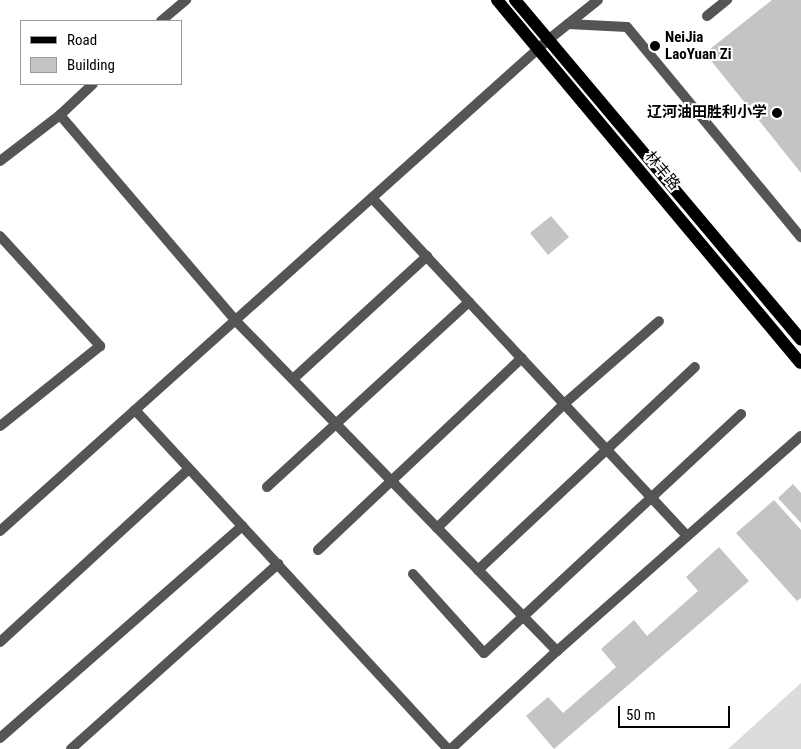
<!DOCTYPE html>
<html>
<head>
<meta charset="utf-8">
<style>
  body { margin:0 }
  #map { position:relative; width:801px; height:749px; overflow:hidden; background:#fff; font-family:"Roboto Condensed","Noto Sans SC",sans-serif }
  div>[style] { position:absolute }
  .green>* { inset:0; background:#dcdcdc }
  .building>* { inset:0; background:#c4c4c4 }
  .minor>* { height:10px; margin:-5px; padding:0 5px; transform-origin:5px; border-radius:5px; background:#555 }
  .primary>* { height:12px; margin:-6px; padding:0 6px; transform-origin:6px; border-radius:6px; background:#000 }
  .dots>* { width:14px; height:14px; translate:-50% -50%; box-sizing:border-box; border:2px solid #fff; border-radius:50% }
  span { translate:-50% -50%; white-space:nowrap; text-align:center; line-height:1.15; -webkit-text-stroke:4px #fff; paint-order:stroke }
  .poi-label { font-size:15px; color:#000; font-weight:700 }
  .left { translate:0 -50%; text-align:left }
  .right { translate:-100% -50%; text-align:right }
  .street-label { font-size:15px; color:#000 }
  .legend { position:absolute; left:20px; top:20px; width:162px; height:65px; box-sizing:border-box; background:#fff; border:1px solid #999; margin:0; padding:6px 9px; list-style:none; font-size:15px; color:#000 }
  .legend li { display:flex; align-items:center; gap:10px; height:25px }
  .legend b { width:25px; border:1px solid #999 }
  .scale { position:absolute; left:618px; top:706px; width:112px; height:22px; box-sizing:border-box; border:2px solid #000; border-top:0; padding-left:6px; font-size:15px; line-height:18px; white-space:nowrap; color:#000; -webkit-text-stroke:4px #fff; paint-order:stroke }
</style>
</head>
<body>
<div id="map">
  <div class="green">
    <div style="clip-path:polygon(801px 683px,801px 749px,728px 749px)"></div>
  </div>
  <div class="building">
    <div style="clip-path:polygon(772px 0,801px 0,801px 173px,705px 53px)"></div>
    <div style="clip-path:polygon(551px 216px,569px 237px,548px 255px,530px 233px)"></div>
    <div style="clip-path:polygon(793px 484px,801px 493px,801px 523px,778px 498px)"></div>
    <div style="clip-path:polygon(774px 500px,801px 530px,801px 598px,797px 601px,736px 533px)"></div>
    <div style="clip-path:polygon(719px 547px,749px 581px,554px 749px,526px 716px,548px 697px,563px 713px,616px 667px,601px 649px,634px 620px,647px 636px,698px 591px,686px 577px)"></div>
  </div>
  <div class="minor">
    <div style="left:707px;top:16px;width:26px;rotate:-39deg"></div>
    <div style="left:161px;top:21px;width:33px;rotate:-40deg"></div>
    <div style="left:568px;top:24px;width:59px;rotate:2.9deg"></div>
    <div style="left:627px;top:27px;width:273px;rotate:50.4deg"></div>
    <div style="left:60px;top:115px;width:45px;rotate:-43.2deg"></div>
    <div style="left:0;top:161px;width:76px;rotate:-37.5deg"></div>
    <div style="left:60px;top:115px;width:270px;rotate:49.5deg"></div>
    <div style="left:235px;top:320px;width:462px;rotate:45.8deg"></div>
    <div style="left:372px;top:198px;width:462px;rotate:47deg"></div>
    <div style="left:0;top:236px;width:149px;rotate:47.7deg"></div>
    <div style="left:100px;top:346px;width:128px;rotate:141.3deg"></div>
    <div style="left:293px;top:379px;width:182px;rotate:-42.5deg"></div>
    <div style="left:135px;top:410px;width:461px;rotate:47.3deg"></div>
    <div style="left:267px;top:487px;width:274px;rotate:-42.5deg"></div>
    <div style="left:437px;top:528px;width:177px;rotate:-44.3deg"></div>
    <div style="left:564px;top:404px;width:126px;rotate:-41.1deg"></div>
    <div style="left:0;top:531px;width:736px;rotate:-41.86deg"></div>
    <div style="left:548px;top:40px;width:64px;rotate:-38.7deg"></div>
    <div style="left:318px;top:550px;width:280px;rotate:-43.3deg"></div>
    <div style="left:478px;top:570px;width:297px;rotate:-43.1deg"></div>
    <div style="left:413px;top:574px;width:106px;rotate:48.1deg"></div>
    <div style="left:484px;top:653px;width:351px;rotate:-42.9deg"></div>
    <div style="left:0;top:642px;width:256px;rotate:-42.5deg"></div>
    <div style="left:0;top:738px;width:322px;rotate:-41.2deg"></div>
    <div style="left:71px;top:749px;width:278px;rotate:-41.8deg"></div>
    <div style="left:451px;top:749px;width:144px;rotate:-42.8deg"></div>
    <div style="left:557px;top:651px;width:325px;rotate:-41.4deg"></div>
  </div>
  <div class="primary">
    <div style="left:497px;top:0;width:473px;rotate:50.1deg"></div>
    <div style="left:515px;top:0;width:444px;rotate:49.9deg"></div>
  </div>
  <div class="dots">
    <div style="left:655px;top:46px;background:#000"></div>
    <div style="left:777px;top:113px;background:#000"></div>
  </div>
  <div class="poi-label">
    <span class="left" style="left:665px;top:46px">NeiJia<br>LaoYuan Zi</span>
    <span class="right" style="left:767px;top:113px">辽河油田胜利小学</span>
  </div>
  <div class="street-label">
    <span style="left:662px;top:171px;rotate:50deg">林丰路</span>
  </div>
  <ul class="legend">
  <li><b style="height:6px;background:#000"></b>Road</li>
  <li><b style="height:14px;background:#c4c4c4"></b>Building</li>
  </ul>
  <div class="scale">50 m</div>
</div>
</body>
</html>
